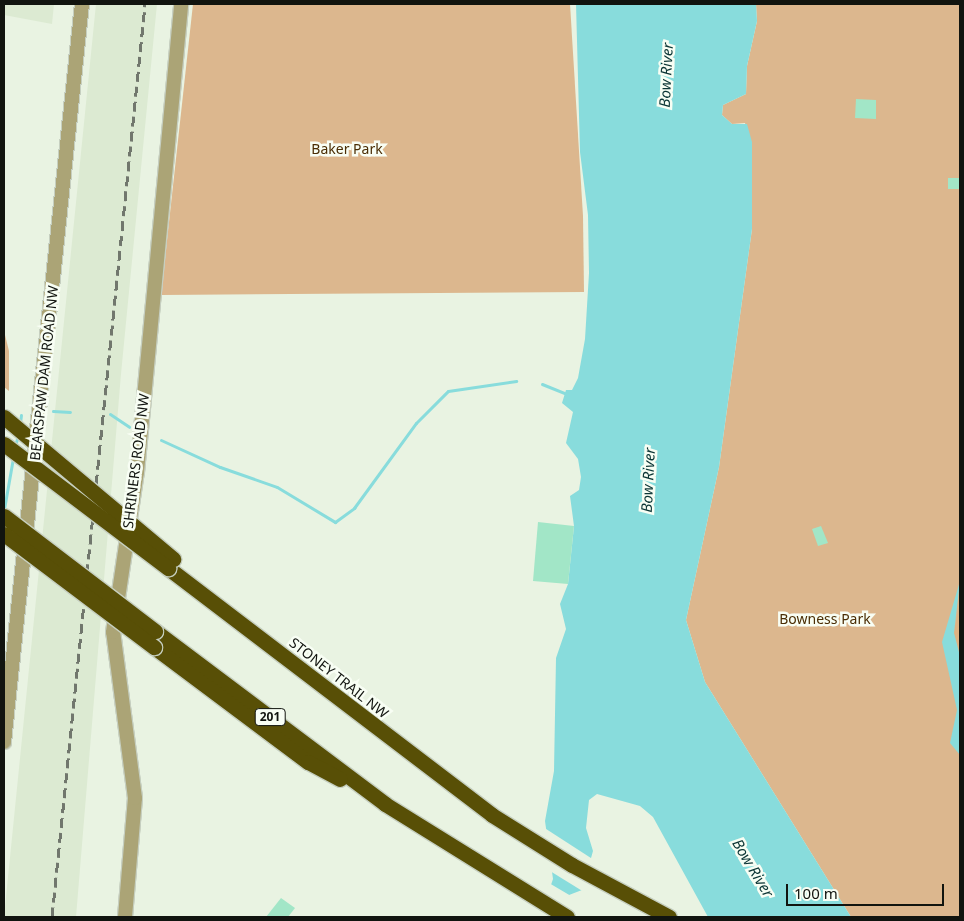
<!DOCTYPE html>
<html>
<head>
<meta charset="utf-8">
<style>
  body { margin:0 }
  #map { position:relative; width:964px; height:921px; overflow:hidden; background:#e9f3e2; font-family:"Noto Sans",sans-serif }
  div>[style] { position:absolute }
  .built>* { inset:0; background:#dcead2 }
  .green>* { inset:0; background:#dcb78e }
  .forest>* { inset:0; background:#deb282 }
  .water>* { inset:0; background:#88dcdc }
  .pier>* { inset:0; background:#e9f3e2 }
  .stream>* { height:3px; margin:-1.5px; padding:0 1.5px; transform-origin:1.5px; border-radius:1.5px; background:#88dcdc }
  .building>* { inset:0; background:#a2e6c7 }
  .roads { filter:drop-shadow(1px 0 #c6cfc0) drop-shadow(-1px 0 #c6cfc0) drop-shadow(0 1px #c6cfc0) drop-shadow(0 -1px #c6cfc0) }
  .minor>* { height:14px; margin:-7px; padding:0 7px; transform-origin:7px; border-radius:7px; background:#aba476 }
  .highway>* { height:15px; margin:-7.5px; padding:0 7.5px; transform-origin:7.5px; border-radius:7.5px; background:#584f06 }
  .rail>* { height:3px; margin-top:-1.5px; transform-origin:0; background:repeating-linear-gradient(90deg,#71776d 0 10px,transparent 0 15px) }
  .bridges { filter:drop-shadow(1px 0 #c6cfc0) drop-shadow(-1px 0 #c6cfc0) drop-shadow(0 1px #c6cfc0) drop-shadow(0 -1px #c6cfc0) }
  .highway-bridge>* { height:15px; margin:-7.5px; padding:0 7.5px; transform-origin:7.5px; border-radius:7.5px; background:#584f06 }
  span { translate:-50% -50%; white-space:nowrap; text-align:center; line-height:1.15; -webkit-text-stroke:5px #f8fef4; paint-order:stroke }
  .shield-label span { padding:1px 4px; background:#f8fef4; border:1px solid; border-radius:4px; -webkit-text-stroke-width:0 }
  .shield-label { font-size:12px; color:#11140f; font-weight:700 }
  .park-label { font-size:14px; color:#4a2d04 }
  .street-label { font-size:14px; color:#11140f }
  .water-label { font-size:15px; color:#0b3535; font-style:italic }
  .frame { position:absolute; inset:0; border:5px solid #11140f; pointer-events:none }
  .scale { position:absolute; left:786px; top:884px; width:158px; height:22px; box-sizing:border-box; border:2px solid #11140f; border-top:0; padding-left:6px; font-size:15px; line-height:18px; white-space:nowrap; color:#11140f; -webkit-text-stroke:4px #f8fef4; paint-order:stroke }
</style>
</head>
<body>
<div id="map">
  <div class="built">
    <div style="clip-path:polygon(4px 4px,54px 4px,52px 24px,4px 15px)"></div>
    <div style="clip-path:polygon(96px 4px,157px 4px,121px 374px,76px 917px,4px 917px)"></div>
  </div>
  <div class="green">
    <div style="clip-path:polygon(193px 4px,570px 4px,583px 216px,584px 292px,161px 295px)"></div>
    <div style="clip-path:polygon(756px 4px,960px 4px,960px 917px,851px 917px,705px 682px,686px 620px,719px 467px,752px 229px,752px 153px,745px 123px,732px 124px,722px 115px,723px 105px,746px 94px,747px 66px,757px 21px)"></div>
    <div style="clip-path:polygon(4px 331px,9px 351px,9px 391px,4px 387px)"></div>
  </div>
  <div class="forest">
    <div style="clip-path:polygon(960px 600px,960px 656px,954px 633px)"></div>
  </div>
  <div class="water">
    <div style="clip-path:polygon(576px 4px,756px 4px,757px 21px,747px 66px,746px 94px,723px 105px,722px 115px,732px 124px,747px 124px,752px 142px,752px 229px,719px 467px,686px 620px,705px 682px,851px 917px,708px 917px,653px 817px,640px 806px,597px 794px,589px 800px,586px 828px,593px 851px,582px 890px,556px 900px,540px 917px,553px 879px,545px 821px,554px 771px,556px 658px,566px 629px,560px 604px,568px 584px,574px 526px,570px 496px,579px 490px,581px 477px,578px 459px,566px 443px,573px 412px,562px 403px,566px 390px,572px 390px,578px 378px,585px 339px,589px 273px,588px 215px,580px 152px)"></div>
    <div style="clip-path:polygon(960px 581px,954px 633px,960px 656px,960px 755px,950px 743px,957px 710px,942px 642px)"></div>
  </div>
  <div class="pier">
    <div style="clip-path:polygon(543px 827px,594px 860px,584px 892px,550px 871px)"></div>
    <div style="clip-path:polygon(549px 883px,571px 896px,558px 902px,549px 917px,537px 917px)"></div>
  </div>
  <div class="stream">
    <div style="left:542px;top:384px;width:29px;rotate:22deg"></div>
    <div style="left:53px;top:411px;width:17px;rotate:3deg"></div>
    <div style="left:110px;top:414px;width:23px;rotate:34deg"></div>
    <div style="left:20px;top:423px;width:8px;rotate:-83deg"></div>
    <div style="left:161px;top:440px;width:65px;rotate:24.6deg"></div>
    <div style="left:220px;top:467px;width:60px;rotate:19.3deg"></div>
    <div style="left:277px;top:487px;width:68px;rotate:31.1deg"></div>
    <div style="left:335px;top:522px;width:24px;rotate:-36deg"></div>
    <div style="left:354px;top:508px;width:105px;rotate:-53.9deg"></div>
    <div style="left:416px;top:423px;width:45px;rotate:-45deg"></div>
    <div style="left:448px;top:391px;width:69px;rotate:-8.4deg"></div>
    <div style="left:15px;top:447px;width:13px;rotate:-77deg"></div>
    <div style="left:4px;top:509px;width:52px;rotate:-80deg"></div>
  </div>
  <div class="building">
    <div style="clip-path:polygon(856px 99px,876px 100px,876px 119px,855px 118px)"></div>
    <div style="clip-path:polygon(948px 178px,960px 178px,960px 189px,948px 189px)"></div>
    <div style="clip-path:polygon(538px 522px,574px 526px,568px 584px,533px 581px)"></div>
    <div style="clip-path:polygon(821px 526px,828px 543px,818px 546px,812px 529px)"></div>
    <div style="clip-path:polygon(281px 898px,295px 908px,288px 917px,266px 917px)"></div>
  </div>
  <div class="roads">
    <div class="minor">
      <div style="left:4px;top:742px;width:742px;rotate:-83.97deg"></div>
      <div style="left:125px;top:917px;width:119px;rotate:-85.2deg"></div>
      <div style="left:135px;top:798px;width:167px;rotate:-97.5deg"></div>
      <div style="left:113px;top:632px;width:162px;rotate:-81.5deg"></div>
      <div style="left:137px;top:472px;width:470px;rotate:-84.6deg"></div>
    </div>
    <div class="highway">
      <div style="left:168px;top:568px;width:407px;rotate:37.3deg"></div>
      <div style="left:492px;top:815px;width:94px;rotate:32deg"></div>
      <div style="left:572px;top:865px;width:110px;rotate:28.2deg"></div>
      <div style="left:155px;top:631px;width:288px;rotate:36.9deg"></div>
      <div style="left:385px;top:804px;width:214px;rotate:31.8deg"></div>
      <div style="left:154px;top:647px;width:192px;rotate:36.8deg"></div>
      <div style="left:308px;top:762px;width:36px;rotate:28deg"></div>
    </div>
  </div>
  <div class="rail">
    <div style="left:52px;top:917px;width:918px;rotate:-84.18deg"></div>
  </div>
  <div class="bridges">
    <div class="highway-bridge">
      <div style="left:4px;top:417px;width:221px;rotate:40deg"></div>
      <div style="left:4px;top:444px;width:206px;rotate:37.1deg"></div>
      <div style="left:4px;top:516px;width:190px;rotate:37.3deg"></div>
      <div style="left:4px;top:534px;width:188px;rotate:37deg"></div>
    </div>
  </div>
  <div class="shield-label">
    <span style="left:270px;top:717px">201</span>
  </div>
  <div class="park-label">
    <span style="left:347px;top:149px">Baker Park</span>
    <span style="left:825px;top:619px">Bowness Park</span>
  </div>
  <div class="street-label">
    <span style="left:44px;top:373px;rotate:-84deg">BEARSPAW DAM ROAD NW</span>
    <span style="left:136px;top:461px;rotate:-83deg">SHRINERS ROAD NW</span>
    <span style="left:339px;top:678px;rotate:38deg">STONEY TRAIL NW</span>
  </div>
  <div class="water-label">
    <span style="left:666px;top:75px;rotate:-87deg">Bow River</span>
    <span style="left:648px;top:480px;rotate:-87deg">Bow River</span>
    <span style="left:753px;top:868px;rotate:59deg">Bow River</span>
  </div>
  <div class="frame"></div>
  <div class="scale">100 m</div>
</div>
</body>
</html>
